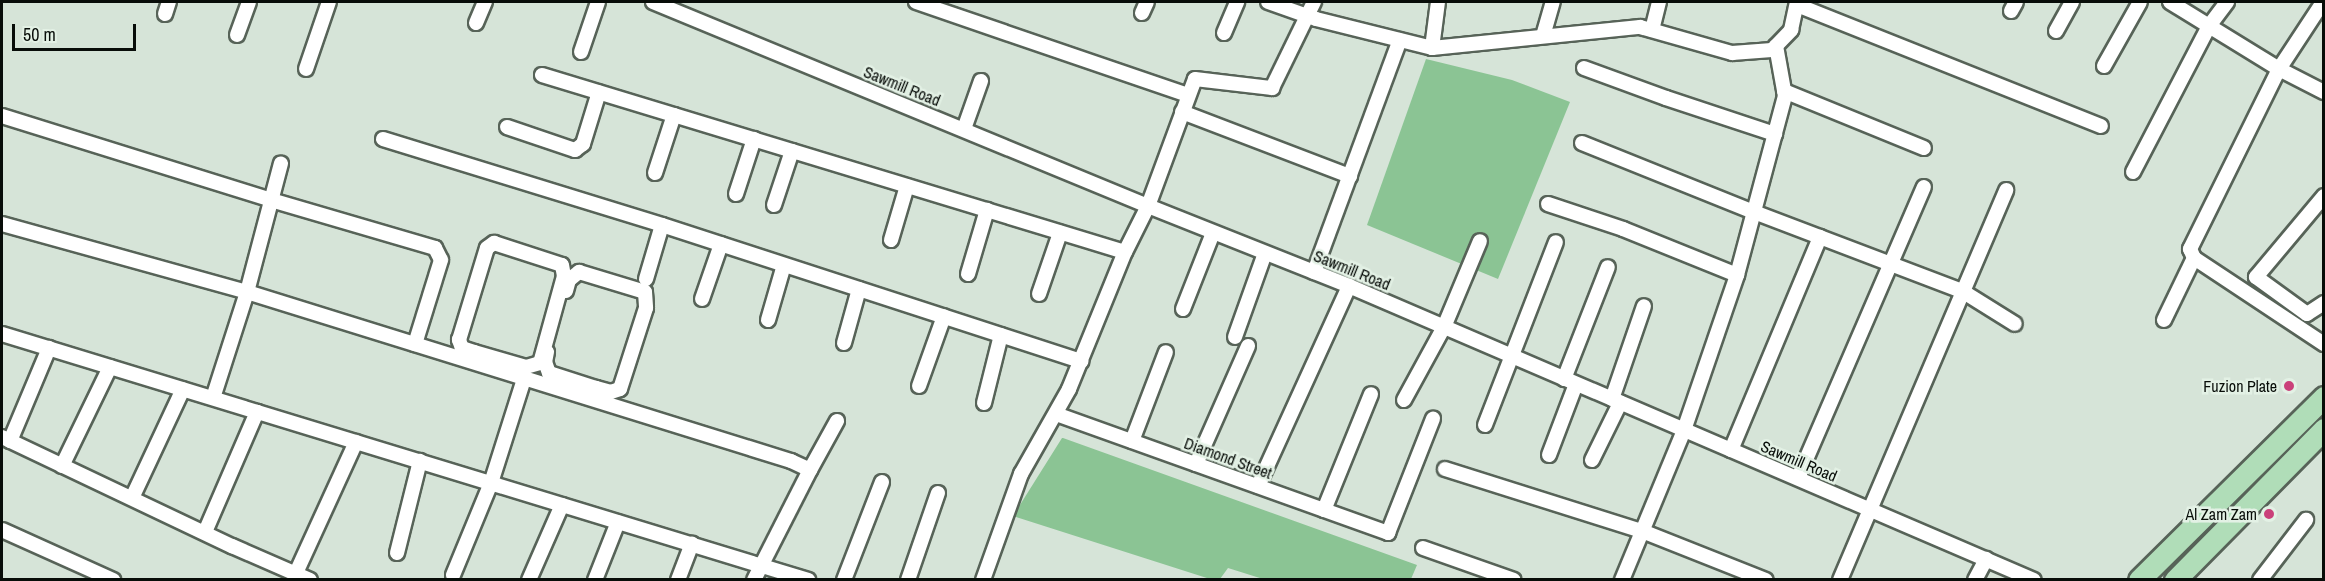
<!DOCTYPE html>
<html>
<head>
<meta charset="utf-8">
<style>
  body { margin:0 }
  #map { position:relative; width:2325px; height:581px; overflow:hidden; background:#d6e4d8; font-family:"Archivo Narrow",sans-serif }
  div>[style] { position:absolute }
  .green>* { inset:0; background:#8bc494 }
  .roads { filter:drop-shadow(2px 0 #576358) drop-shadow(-2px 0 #576358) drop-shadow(0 2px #576358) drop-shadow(0 -2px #576358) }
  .street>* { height:14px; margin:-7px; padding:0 7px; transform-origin:7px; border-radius:7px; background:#fff }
  .primary>* { height:21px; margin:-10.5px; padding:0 10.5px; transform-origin:10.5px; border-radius:10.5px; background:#b0ddb8 }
  .dots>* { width:16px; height:16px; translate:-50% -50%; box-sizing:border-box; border:3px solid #e3f1e5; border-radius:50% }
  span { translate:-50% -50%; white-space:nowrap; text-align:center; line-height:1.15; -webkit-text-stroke:5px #e3f1e5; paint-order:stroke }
  .street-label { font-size:16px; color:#080d09 }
  .poi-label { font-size:16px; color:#080d09 }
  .right { translate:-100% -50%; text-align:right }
  .frame { position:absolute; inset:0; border:3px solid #080d09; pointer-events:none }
  .scale { position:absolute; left:12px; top:24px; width:124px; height:27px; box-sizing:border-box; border:3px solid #080d09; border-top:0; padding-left:8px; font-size:18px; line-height:21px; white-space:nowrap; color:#080d09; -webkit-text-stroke:4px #e3f1e5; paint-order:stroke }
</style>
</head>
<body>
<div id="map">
  <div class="green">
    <div style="clip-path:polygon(1426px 59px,1512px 80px,1570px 102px,1498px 279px,1367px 225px)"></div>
    <div style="clip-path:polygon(1062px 438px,1063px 438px,1417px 565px,1411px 579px,1263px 579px,1228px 568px,1220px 579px,1210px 579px,1013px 516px)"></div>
  </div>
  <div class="roads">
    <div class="street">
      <div style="left:653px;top:2px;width:535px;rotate:22.4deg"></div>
      <div style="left:1148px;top:206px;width:216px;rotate:21.7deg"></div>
      <div style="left:1349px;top:286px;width:745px;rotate:23.23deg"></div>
      <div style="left:916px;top:2px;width:287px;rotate:18.9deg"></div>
      <div style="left:1268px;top:2px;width:51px;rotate:19.5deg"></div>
      <div style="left:1316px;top:19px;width:120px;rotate:14deg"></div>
      <div style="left:1432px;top:48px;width:209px;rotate:-5.8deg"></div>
      <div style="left:1640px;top:27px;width:96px;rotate:15.8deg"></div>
      <div style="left:1732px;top:53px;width:40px;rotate:-4.3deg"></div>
      <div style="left:1772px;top:50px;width:28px;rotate:-46deg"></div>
      <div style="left:1791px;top:30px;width:29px;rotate:-78deg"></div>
      <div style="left:2170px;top:2px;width:128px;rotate:31.6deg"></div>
      <div style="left:2279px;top:69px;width:51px;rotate:27.1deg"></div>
      <div style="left:2323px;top:2px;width:80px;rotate:123.3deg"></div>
      <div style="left:2279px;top:69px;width:201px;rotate:116.3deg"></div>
      <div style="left:2190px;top:249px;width:10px;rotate:66deg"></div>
      <div style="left:2194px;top:258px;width:156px;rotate:33.5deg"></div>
      <div style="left:1797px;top:5px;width:327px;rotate:21.7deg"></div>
      <div style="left:2011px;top:11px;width:10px;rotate:-61deg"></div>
      <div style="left:1142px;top:13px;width:12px;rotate:-66deg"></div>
      <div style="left:165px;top:14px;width:13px;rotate:-72deg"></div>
      <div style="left:476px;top:23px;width:23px;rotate:-67deg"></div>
      <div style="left:1652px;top:30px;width:29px;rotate:-76deg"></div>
      <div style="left:2056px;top:31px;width:33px;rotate:-61deg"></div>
      <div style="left:1224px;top:33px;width:34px;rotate:-67deg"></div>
      <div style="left:237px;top:35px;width:35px;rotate:-70deg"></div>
      <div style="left:1543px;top:36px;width:35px;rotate:-74deg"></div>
      <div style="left:1432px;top:48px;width:46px;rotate:-82.6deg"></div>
      <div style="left:581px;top:52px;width:53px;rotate:-71.2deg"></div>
      <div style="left:2104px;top:66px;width:73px;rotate:-60.6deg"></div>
      <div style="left:1584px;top:68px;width:87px;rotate:20.1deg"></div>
      <div style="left:1666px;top:98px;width:115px;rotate:18.3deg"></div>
      <div style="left:306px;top:69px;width:71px;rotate:-71.1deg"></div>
      <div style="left:542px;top:75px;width:609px;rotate:16.89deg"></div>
      <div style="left:1784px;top:91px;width:151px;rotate:22.2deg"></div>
      <div style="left:1182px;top:112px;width:180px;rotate:20.9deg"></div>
      <div style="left:2px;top:116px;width:282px;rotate:17.3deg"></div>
      <div style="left:271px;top:200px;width:171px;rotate:16.3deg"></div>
      <div style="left:435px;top:248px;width:13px;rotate:63deg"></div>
      <div style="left:441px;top:260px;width:88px;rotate:107.2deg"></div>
      <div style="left:507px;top:127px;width:72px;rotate:18.7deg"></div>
      <div style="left:575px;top:150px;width:10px;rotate:-37deg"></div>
      <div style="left:583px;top:144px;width:54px;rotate:-72.9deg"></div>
      <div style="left:964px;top:129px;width:51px;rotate:-70.5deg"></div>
      <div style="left:383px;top:139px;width:292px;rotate:17.1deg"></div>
      <div style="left:662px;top:225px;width:441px;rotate:18deg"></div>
      <div style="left:1582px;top:143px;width:185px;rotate:21.9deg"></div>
      <div style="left:1754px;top:212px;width:222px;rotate:20.8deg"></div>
      <div style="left:1962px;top:291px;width:62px;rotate:31.9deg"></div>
      <div style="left:2133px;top:172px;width:165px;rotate:-62.5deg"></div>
      <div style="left:2209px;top:26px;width:30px;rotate:-53deg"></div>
      <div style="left:655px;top:173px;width:61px;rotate:-71.9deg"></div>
      <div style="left:736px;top:194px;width:58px;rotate:-71.9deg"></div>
      <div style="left:2324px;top:196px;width:106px;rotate:130deg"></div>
      <div style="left:2256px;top:277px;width:63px;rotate:36deg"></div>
      <div style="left:2307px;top:314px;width:20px;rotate:-33deg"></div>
      <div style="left:1548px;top:204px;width:79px;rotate:18.4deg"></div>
      <div style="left:1623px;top:229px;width:123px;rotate:22deg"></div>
      <div style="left:774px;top:205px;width:57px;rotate:-71.6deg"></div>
      <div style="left:2px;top:224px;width:254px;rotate:15.5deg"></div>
      <div style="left:247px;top:292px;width:570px;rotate:17.26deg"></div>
      <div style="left:791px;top:461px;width:21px;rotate:25deg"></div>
      <div style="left:810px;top:470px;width:123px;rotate:117deg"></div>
      <div style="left:891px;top:240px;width:56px;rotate:-73.5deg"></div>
      <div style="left:1314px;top:272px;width:247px;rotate:-69.7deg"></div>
      <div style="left:968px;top:274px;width:67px;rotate:-73.5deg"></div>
      <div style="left:646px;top:279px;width:56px;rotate:-73.5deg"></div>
      <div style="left:566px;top:291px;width:11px;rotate:-75deg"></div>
      <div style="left:569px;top:280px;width:13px;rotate:-39deg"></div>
      <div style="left:579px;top:272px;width:69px;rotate:16.9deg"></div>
      <div style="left:645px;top:292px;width:16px;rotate:86deg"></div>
      <div style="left:646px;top:308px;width:85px;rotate:107.8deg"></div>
      <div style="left:620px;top:389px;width:9px;rotate:162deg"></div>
      <div style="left:611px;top:392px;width:16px;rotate:-165deg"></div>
      <div style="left:1039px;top:294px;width:65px;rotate:-71deg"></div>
      <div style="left:702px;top:299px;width:58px;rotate:-70.9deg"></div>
      <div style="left:1183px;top:309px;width:82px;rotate:-68.5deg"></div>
      <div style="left:768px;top:320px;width:57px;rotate:-73.8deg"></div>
      <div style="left:2164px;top:320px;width:69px;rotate:-64.2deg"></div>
      <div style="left:2px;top:334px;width:843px;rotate:16.97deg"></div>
      <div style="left:1235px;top:337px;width:89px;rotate:-70.3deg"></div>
      <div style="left:844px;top:343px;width:56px;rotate:-74.5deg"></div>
      <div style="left:547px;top:352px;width:10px;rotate:101deg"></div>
      <div style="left:545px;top:362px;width:12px;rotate:70deg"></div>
      <div style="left:549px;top:373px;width:49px;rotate:17.7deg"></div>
      <div style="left:596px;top:388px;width:11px;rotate:105deg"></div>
      <div style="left:471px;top:361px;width:9px;rotate:-72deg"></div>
      <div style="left:474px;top:352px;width:13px;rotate:-162deg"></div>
      <div style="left:462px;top:348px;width:9px;rotate:-111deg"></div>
      <div style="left:459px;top:340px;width:96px;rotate:-73.1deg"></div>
      <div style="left:487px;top:248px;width:9px;rotate:-36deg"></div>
      <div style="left:494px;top:243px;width:71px;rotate:17.9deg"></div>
      <div style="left:562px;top:265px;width:11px;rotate:80deg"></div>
      <div style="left:564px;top:276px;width:90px;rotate:105.4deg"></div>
      <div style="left:540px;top:363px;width:15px;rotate:164deg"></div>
      <div style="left:526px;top:367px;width:54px;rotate:-163.9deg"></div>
      <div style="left:1564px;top:379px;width:120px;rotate:-68.6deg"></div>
      <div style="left:919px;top:386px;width:74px;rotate:-70.3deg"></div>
      <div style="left:213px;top:398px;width:111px;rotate:-72.2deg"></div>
      <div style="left:247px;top:292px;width:133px;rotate:-75.2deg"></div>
      <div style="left:1612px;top:399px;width:98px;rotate:-71deg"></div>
      <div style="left:1404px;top:400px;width:83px;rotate:-61.3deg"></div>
      <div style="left:1444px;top:327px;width:93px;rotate:-67.3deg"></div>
      <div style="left:984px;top:403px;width:70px;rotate:-76deg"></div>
      <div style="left:1056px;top:414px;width:353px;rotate:19.7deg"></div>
      <div style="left:1388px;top:533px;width:123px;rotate:-68.5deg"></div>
      <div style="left:1485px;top:425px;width:196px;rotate:-68.8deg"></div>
      <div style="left:2px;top:437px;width:255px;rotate:25.4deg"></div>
      <div style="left:232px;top:546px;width:85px;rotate:23.6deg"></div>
      <div style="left:10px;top:441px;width:101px;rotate:-67.2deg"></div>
      <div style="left:1132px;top:441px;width:95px;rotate:-69.1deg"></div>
      <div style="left:1731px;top:450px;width:231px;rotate:-67.3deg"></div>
      <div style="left:1549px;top:455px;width:76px;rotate:-69.2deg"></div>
      <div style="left:1592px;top:460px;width:64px;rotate:-63.8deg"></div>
      <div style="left:1196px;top:464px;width:129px;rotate:-66.2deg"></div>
      <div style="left:62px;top:466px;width:110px;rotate:-64.1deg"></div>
      <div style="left:1445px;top:469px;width:207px;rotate:17.5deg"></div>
      <div style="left:1642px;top:531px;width:133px;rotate:21.6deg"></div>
      <div style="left:810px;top:470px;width:56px;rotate:-61.1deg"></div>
      <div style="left:1798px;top:478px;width:317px;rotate:-66.6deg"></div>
      <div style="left:1258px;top:486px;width:220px;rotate:-65.5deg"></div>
      <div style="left:132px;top:498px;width:120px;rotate:-64.9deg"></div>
      <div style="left:1324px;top:510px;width:125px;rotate:-67.9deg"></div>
      <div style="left:2px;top:530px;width:122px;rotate:24.2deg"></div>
      <div style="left:205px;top:532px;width:131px;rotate:-66.6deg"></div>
      <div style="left:1423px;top:548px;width:96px;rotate:19.4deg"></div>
      <div style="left:397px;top:553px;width:95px;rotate:-76deg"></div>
      <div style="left:296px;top:573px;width:144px;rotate:-65.4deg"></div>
      <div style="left:453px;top:575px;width:100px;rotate:-67.6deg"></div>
      <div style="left:491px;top:483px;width:109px;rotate:-72.4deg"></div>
      <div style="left:529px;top:580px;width:82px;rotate:-66.3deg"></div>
      <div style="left:595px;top:580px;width:62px;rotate:-68.4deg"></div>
      <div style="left:678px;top:580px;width:39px;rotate:-69deg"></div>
      <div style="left:844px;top:580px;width:105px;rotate:-68.8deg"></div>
      <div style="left:908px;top:580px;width:92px;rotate:-71deg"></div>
      <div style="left:983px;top:580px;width:113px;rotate:-70.3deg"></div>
      <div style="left:1021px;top:474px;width:98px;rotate:-60.5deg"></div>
      <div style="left:1069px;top:389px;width:148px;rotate:-67.8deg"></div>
      <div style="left:1125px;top:252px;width:51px;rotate:-63.4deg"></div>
      <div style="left:1148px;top:206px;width:135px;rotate:-69.7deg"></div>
      <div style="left:1195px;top:79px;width:78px;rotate:6.7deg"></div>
      <div style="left:1272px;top:88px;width:96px;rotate:-64deg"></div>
      <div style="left:1622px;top:580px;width:162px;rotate:-67.5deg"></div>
      <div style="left:1684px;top:430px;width:164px;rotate:-71.1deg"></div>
      <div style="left:1737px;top:275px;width:185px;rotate:-75deg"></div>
      <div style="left:1785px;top:96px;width:51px;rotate:-100.2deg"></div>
      <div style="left:1840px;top:580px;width:424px;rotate:-66.9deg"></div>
      <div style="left:1975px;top:580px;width:24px;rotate:-62deg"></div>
      <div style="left:2260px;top:580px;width:76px;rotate:-52.5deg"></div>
    </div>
    <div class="primary">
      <div style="left:2139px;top:580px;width:260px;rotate:-44.7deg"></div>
      <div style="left:2175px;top:580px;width:212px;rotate:-45.4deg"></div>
    </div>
  </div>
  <div class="dots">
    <div style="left:2289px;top:386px;background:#ca417a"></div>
    <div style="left:2269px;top:514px;background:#ca417a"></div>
  </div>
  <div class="street-label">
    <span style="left:902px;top:86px;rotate:22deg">Sawmill Road</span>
    <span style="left:1352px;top:270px;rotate:22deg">Sawmill Road</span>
    <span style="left:1228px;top:458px;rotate:20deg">Diamond Street</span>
    <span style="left:1799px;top:461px;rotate:23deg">Sawmill Road</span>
  </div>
  <div class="poi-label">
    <span class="right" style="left:2277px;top:386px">Fuzion Plate</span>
    <span class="right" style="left:2257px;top:514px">Al Zam Zam</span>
  </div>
  <div class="frame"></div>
  <div class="scale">50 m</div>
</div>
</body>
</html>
